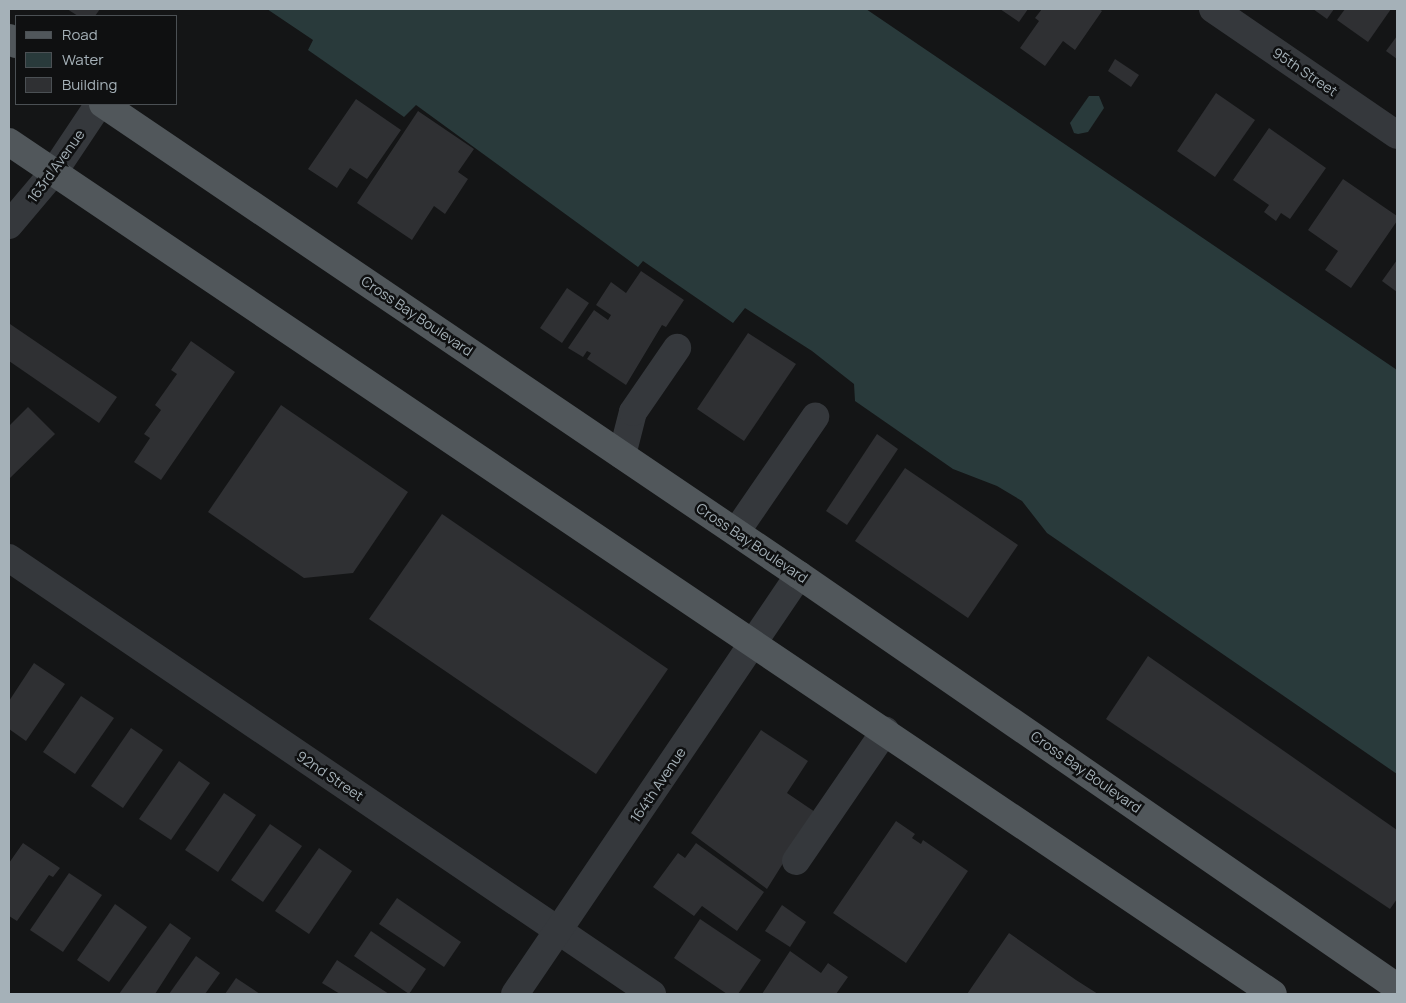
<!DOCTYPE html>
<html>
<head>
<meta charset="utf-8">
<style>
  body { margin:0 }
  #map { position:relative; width:1406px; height:1003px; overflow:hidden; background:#141516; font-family:Manrope,sans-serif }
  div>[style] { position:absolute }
  .water>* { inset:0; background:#293a3b }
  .building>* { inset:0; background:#2f3033 }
  .minor>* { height:28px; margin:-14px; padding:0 14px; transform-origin:14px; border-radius:14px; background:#35383c }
  .major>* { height:28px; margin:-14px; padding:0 14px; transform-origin:14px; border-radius:14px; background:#51575b }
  span { translate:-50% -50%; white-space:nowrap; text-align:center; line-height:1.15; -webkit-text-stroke:5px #0f1011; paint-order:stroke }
  .street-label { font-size:14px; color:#a5b1b8 }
  .frame { position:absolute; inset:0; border:10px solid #a5b1b8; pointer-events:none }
  .legend { position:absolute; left:15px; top:15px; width:162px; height:90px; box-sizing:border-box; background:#0f1011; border:1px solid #4b5054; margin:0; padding:6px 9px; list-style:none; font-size:15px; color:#a5b1b8 }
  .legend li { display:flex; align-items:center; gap:10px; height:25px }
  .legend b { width:25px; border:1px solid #4b5054 }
</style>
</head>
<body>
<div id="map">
  <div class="water">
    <div style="clip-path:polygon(267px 9px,866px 9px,1397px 370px,1397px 774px,1047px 533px,1022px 501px,997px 486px,953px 469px,855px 401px,854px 384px,812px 351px,745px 308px,733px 323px,643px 261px,638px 267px,416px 105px,404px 117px,308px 50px,313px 40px)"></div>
    <div style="clip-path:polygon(1089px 96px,1099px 96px,1104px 108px,1088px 132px,1078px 134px,1074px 133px,1070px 123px)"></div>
  </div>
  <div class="building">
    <div style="clip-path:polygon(67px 9px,100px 9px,95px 16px,78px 16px)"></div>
    <div style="clip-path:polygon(1000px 9px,1028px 9px,1019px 22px)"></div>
    <div style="clip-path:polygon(1042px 9px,1099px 9px,1102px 11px,1075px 50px,1063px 41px,1045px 66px,1020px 48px,1039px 21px,1035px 18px)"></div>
    <div style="clip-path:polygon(1313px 9px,1334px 9px,1327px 19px)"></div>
    <div style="clip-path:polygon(1345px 9px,1391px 9px,1368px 42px,1337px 20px)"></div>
    <div style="clip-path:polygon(1397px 36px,1397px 59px,1386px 51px)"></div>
    <div style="clip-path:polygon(1115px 59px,1139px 75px,1131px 87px,1108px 71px)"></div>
    <div style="clip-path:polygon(1216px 93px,1255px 120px,1215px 177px,1177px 151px)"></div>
    <div style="clip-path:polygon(356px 99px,401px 130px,367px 179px,350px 168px,337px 188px,308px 169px)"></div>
    <div style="clip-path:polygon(418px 111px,474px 149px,458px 172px,468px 179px,445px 214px,434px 206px,412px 240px,357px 203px)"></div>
    <div style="clip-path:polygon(1269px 128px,1326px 168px,1290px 219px,1281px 213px,1276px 221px,1264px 212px,1269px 205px,1233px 180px)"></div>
    <div style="clip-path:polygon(1343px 179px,1397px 216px,1397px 221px,1351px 288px,1325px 270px,1338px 251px,1308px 230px)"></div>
    <div style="clip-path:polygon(1397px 260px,1397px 292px,1382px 281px)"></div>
    <div style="clip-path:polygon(641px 271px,684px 300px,666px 327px,662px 325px,626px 385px,587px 359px,591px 353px,587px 351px,583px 357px,568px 348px,594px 310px,608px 320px,611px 315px,596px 305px,611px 282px,626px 293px)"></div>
    <div style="clip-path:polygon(567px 288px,589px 303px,562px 343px,540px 328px)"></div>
    <div style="clip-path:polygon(10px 324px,117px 397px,99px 423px,9px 361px)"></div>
    <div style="clip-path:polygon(748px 333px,796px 364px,744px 441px,697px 409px)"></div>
    <div style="clip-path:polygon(191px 341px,235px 372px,161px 480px,134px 462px,150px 438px,144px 434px,161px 410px,155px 405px,177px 374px,171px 370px)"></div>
    <div style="clip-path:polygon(281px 405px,408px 492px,353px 573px,304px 578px,208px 512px)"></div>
    <div style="clip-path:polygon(28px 407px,55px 434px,9px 479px,9px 426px)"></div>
    <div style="clip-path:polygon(877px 434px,898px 449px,847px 525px,826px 511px)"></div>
    <div style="clip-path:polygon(905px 468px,1018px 545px,968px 618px,855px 541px)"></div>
    <div style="clip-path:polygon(442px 514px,668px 669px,596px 774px,369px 619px)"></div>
    <div style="clip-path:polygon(1148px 656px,1397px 830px,1397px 899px,1390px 909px,1106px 719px)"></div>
    <div style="clip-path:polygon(34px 663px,65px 684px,26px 741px,9px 729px,9px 701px)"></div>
    <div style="clip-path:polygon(81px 696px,114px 718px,75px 774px,43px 752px)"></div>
    <div style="clip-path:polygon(131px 728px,163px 750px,123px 808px,91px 786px)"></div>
    <div style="clip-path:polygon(761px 730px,808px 761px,787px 793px,815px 812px,767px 889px,691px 833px)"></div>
    <div style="clip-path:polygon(179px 761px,210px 783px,171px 840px,139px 819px)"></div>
    <div style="clip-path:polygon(224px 793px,256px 815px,218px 872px,185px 850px)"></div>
    <div style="clip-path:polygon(896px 821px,915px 834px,912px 838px,921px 844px,923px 840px,968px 871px,906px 963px,833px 913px)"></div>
    <div style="clip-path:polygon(270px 824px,302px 846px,263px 902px,231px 880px)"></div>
    <div style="clip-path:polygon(23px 843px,60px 868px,53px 877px,49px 875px,17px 921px,9px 916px,9px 863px)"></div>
    <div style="clip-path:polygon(696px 843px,764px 892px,737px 931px,702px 906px,694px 916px,653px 887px,678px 853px,685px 858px)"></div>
    <div style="clip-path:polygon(319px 848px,352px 871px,309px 934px,275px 911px)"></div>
    <div style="clip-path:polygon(69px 873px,102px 895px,63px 952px,30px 930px)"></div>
    <div style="clip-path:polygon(397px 898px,461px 942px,444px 967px,379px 924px)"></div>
    <div style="clip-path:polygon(115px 904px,147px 927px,109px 982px,77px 960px)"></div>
    <div style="clip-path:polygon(782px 905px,806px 922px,790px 947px,765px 931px)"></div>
    <div style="clip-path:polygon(700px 919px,761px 960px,738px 994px,727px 994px,674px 958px)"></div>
    <div style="clip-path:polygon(170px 923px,191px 938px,155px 994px,119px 994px)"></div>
    <div style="clip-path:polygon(371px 931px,426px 969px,409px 994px,354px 956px)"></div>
    <div style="clip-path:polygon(1009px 933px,1076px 980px,1098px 994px,967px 994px)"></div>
    <div style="clip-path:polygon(790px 951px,821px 973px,828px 963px,848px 977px,836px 994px,762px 994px)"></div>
    <div style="clip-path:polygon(196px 956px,220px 973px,205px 994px,169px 994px)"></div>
    <div style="clip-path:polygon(337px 960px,389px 994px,340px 994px,322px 983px)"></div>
    <div style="clip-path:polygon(236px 978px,260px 994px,225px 994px)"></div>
  </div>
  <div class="minor">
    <div style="left:1213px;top:9px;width:223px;rotate:34.4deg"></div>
    <div style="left:9px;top:225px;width:68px;rotate:-49.8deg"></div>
    <div style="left:53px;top:173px;width:83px;rotate:-56.3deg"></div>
    <div style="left:622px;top:455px;width:44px;rotate:-75.7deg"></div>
    <div style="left:633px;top:412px;width:78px;rotate:-55.5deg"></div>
    <div style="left:736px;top:532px;width:140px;rotate:-55.5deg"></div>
    <div style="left:9px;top:558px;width:777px;rotate:34.14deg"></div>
    <div style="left:796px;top:861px;width:158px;rotate:-55.6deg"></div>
    <div style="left:515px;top:994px;width:506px;rotate:-55.87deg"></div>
  </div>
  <div class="major">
    <div style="left:9px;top:38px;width:9px;rotate:41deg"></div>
    <div style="left:103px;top:104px;width:840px;rotate:34.09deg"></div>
    <div style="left:799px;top:575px;width:726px;rotate:34.57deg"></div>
    <div style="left:9px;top:142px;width:1524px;rotate:33.98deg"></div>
  </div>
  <div class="street-label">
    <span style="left:1305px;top:72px;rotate:34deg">95th Street</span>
    <span style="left:56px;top:166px;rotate:-54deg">163rd Avenue</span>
    <span style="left:417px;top:316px;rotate:34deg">Cross Bay Boulevard</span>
    <span style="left:752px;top:543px;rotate:34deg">Cross Bay Boulevard</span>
    <span style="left:1086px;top:772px;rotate:35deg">Cross Bay Boulevard</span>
    <span style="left:330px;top:776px;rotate:34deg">92nd Street</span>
    <span style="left:658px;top:785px;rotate:-56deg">164th Avenue</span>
  </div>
  <div class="frame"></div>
  <ul class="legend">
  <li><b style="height:6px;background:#51575b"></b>Road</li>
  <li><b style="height:14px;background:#293a3b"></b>Water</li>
  <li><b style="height:14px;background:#2f3033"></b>Building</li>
  </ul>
</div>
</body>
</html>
